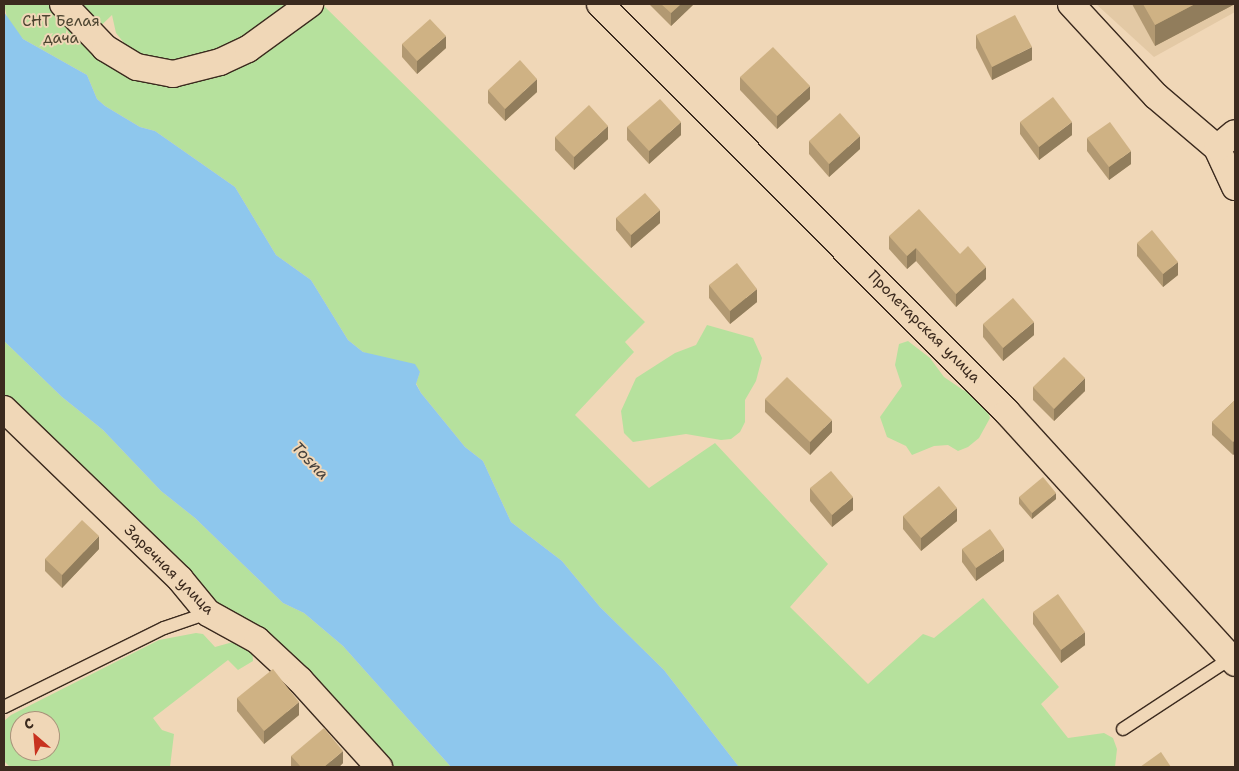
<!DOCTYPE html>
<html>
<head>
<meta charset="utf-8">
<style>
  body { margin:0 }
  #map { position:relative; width:1239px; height:771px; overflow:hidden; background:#f0d7b7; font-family:"Shantell Sans",sans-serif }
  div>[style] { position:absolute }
  .built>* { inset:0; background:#e3c9a5 }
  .green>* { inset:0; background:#b6e19d }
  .water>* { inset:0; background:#8ec7ed }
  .roads { filter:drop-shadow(1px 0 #3b2a1e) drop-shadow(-1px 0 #3b2a1e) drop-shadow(0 1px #3b2a1e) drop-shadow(0 -1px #3b2a1e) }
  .lane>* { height:12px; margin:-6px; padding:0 6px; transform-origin:6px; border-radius:6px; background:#f0d7b7 }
  .street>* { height:26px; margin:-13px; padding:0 13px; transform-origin:13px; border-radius:13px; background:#f0d7b7 }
  .wall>* { inset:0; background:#b29972 }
  .shaded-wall>* { inset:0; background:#917d5c }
  .building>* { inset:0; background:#cfb284 }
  span { translate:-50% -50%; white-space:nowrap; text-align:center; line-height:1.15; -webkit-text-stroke:4px #f0d7b7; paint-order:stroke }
  .park-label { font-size:15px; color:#4d4531 }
  .street-label { font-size:15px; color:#3b2a1e }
  .water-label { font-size:16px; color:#47423d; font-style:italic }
  .frame { position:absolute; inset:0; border:5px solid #3b2a1e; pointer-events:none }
  .north { position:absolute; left:10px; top:711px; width:50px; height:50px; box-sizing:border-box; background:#f0d7b7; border:1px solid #a8927a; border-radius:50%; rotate:333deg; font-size:14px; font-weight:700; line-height:20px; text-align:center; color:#3b2a1e }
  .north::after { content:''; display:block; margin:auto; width:18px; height:22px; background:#c8321e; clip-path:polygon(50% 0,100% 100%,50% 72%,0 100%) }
</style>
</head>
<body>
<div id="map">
  <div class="built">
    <div style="clip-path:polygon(1096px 4px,1235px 4px,1235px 12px,1154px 57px)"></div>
  </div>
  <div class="green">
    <div style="clip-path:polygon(4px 4px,291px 4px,236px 44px,185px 64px,157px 59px,129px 49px,116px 33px,112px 15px,84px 42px,169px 83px,322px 4px,645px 322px,625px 342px,634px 352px,575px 415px,649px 488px,715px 443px,828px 564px,790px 607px,868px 684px,923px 634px,934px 638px,983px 598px,1059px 687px,1041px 704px,1068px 738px,1104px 733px,1113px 738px,1117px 749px,1115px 767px,739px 767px,664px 670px,600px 607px,562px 561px,511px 522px,483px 461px,465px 447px,421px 393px,416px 383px,420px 372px,363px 352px,348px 340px,311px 280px,276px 255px,235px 187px,155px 131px,140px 127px,105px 106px,97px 99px,87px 75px,23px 39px,8px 22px)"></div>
    <div style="clip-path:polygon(707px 325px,753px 338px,762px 358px,756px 381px,745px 400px,745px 422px,740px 432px,731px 439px,721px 440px,686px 434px,633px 442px,624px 433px,621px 411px,636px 378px,675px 353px,696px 345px)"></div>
    <div style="clip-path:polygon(4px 341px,62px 397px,103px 430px,161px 491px,195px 518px,283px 603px,304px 613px,343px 646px,451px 767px,387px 767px,227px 615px,4px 399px)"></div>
    <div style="clip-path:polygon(908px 341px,930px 358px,944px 377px,963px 390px,984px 398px,990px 418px,979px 438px,968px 447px,958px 451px,948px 445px,934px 446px,912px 455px,906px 446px,887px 437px,880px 417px,902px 386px,895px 365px,899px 344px)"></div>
    <div style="clip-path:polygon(evenodd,196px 633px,203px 634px,215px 647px,233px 642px,252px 647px,253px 661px,238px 670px,228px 660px,153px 718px,162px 730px,174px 734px,170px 767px,10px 767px,4px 761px,4px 721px,11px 715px,159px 640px,196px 633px,20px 721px,50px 721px,50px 751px,20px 751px,20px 721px)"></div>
  </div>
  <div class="water">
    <div style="clip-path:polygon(4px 12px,23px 39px,87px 75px,97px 99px,105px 106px,140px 127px,155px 131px,235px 187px,276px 255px,311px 280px,348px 340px,363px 352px,415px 364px,420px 372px,416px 384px,421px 393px,465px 447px,483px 461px,511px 522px,562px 561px,600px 607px,664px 670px,739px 767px,451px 767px,343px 646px,304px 613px,283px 603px,195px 518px,161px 491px,103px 430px,62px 397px,4px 341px)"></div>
  </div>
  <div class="roads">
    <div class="lane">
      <div style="left:4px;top:707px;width:178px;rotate:-26.3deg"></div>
      <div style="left:164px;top:628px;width:46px;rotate:-18.8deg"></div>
      <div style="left:1123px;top:729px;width:129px;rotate:-33.3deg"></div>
    </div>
    <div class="street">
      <div style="left:63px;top:4px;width:61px;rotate:46.3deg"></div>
      <div style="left:105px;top:48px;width:37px;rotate:31deg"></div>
      <div style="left:137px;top:67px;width:37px;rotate:11deg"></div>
      <div style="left:173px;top:74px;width:49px;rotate:-14.3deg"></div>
      <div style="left:220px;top:62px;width:31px;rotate:-25deg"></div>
      <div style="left:248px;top:49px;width:77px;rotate:-36deg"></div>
      <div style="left:600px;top:4px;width:576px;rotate:45.07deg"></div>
      <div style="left:1007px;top:412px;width:339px;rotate:47.7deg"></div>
      <div style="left:1071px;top:4px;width:125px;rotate:47.3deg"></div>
      <div style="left:1156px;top:96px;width:80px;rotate:40.4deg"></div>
      <div style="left:1217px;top:148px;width:43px;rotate:65.2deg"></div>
      <div style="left:1217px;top:148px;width:23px;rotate:-40deg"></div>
      <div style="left:4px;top:409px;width:245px;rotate:44deg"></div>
      <div style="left:180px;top:579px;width:44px;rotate:50.5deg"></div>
      <div style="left:208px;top:613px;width:56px;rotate:28.9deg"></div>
      <div style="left:257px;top:640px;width:59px;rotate:42.9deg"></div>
      <div style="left:300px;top:680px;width:118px;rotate:47.8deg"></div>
    </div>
  </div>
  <div class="wall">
    <div style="clip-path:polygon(649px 4px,694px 4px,671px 26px)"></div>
    <div style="clip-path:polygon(1132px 4px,1235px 4px,1155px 46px)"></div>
    <div style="clip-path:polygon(976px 35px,1032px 60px,992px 80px,976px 48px)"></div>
    <div style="clip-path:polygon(402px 44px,446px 48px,417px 74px,402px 57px)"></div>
    <div style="clip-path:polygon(740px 77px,810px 99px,777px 129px,740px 90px)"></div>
    <div style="clip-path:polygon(488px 90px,537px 92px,505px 121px,488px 103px)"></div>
    <div style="clip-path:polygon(1020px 122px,1072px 135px,1039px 160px,1020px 134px)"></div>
    <div style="clip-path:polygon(627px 127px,681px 135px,649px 164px,627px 140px)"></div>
    <div style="clip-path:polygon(555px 137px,608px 139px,574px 170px,555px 150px)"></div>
    <div style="clip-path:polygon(1087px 138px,1131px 164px,1109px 180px,1087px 151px)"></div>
    <div style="clip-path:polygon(809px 141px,860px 149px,829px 177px,809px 154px)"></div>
    <div style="clip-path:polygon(616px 218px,660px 223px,631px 248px,616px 230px)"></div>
    <div style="clip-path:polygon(889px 236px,960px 254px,986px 279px,956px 307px,916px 261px,907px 269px,889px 249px)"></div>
    <div style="clip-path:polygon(1137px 243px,1178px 275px,1163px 287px,1137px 256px)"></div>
    <div style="clip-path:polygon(709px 285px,757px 302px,730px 324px,709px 298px)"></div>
    <div style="clip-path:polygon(983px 324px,1034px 335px,1003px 361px,983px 337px)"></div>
    <div style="clip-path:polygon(1033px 387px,1085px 391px,1054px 421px,1033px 400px)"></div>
    <div style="clip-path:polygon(765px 399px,832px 432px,810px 455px,765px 412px)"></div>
    <div style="clip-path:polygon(1235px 400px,1235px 453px,1233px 455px,1212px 435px,1212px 422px)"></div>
    <div style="clip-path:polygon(810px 488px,853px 510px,832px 527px,810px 501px)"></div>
    <div style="clip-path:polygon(1019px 497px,1056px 499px,1032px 519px,1019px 504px)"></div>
    <div style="clip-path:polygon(903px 516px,957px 521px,921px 551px,903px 529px)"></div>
    <div style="clip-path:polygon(99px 549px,62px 588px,45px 571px,45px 559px)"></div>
    <div style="clip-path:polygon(962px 549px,1004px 561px,976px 581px,962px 562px)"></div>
    <div style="clip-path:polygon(1033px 612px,1085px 645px,1061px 663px,1033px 624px)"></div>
    <div style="clip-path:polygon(237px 698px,299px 715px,264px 744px,237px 711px)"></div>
    <div style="clip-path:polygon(291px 756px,343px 763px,339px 767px,291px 767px)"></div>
  </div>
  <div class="shaded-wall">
    <div style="clip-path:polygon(681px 4px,694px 4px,671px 26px,671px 13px)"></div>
    <div style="clip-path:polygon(1195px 4px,1235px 4px,1155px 46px,1155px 25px)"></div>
    <div style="clip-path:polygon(446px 36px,446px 48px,417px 74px,417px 61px)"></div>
    <div style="clip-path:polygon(1032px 47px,1032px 60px,992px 80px,992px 67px)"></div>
    <div style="clip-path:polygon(537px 79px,537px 92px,505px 121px,505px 109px)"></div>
    <div style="clip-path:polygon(810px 86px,810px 99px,777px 129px,777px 116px)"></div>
    <div style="clip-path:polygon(681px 122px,681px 135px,649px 164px,649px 151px)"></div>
    <div style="clip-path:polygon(1072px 122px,1072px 135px,1039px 160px,1039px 147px)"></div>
    <div style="clip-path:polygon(608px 126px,608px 139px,574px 170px,574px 157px)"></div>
    <div style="clip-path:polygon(860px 136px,860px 149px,829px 177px,829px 164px)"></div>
    <div style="clip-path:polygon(1131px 151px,1131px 164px,1109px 180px,1109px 167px)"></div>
    <div style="clip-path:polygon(660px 210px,660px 223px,631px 248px,631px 235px)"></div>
    <div style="clip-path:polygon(916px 248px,916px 261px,907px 269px,907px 256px)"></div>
    <div style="clip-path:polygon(1178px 262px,1178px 275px,1163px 287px,1163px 274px)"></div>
    <div style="clip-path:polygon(986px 267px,986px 279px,956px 307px,956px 294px)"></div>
    <div style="clip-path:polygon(757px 289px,757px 302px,730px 324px,730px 311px)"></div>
    <div style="clip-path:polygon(1034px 322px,1034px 335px,1003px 361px,1003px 348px)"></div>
    <div style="clip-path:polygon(1085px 378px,1085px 391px,1054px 421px,1054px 409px)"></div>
    <div style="clip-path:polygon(832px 420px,832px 432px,810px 455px,810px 442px)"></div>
    <div style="clip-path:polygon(1235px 440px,1235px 453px,1233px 455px,1233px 442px)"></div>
    <div style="clip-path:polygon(1056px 493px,1056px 499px,1032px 519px,1032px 513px)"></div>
    <div style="clip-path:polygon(853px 497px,853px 510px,832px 527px,832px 515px)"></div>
    <div style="clip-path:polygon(957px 508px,957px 521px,921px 551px,921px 538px)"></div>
    <div style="clip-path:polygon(99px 536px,99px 549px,62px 588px,62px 575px)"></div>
    <div style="clip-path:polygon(1004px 549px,1004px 561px,976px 581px,976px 568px)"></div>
    <div style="clip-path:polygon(1085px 632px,1085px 645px,1061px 663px,1061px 650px)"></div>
    <div style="clip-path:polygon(299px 702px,299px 715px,264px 744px,264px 731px)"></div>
    <div style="clip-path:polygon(343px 751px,343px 763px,339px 767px,324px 767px)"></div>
  </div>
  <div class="building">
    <div style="clip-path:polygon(661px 4px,681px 4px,671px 13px)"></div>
    <div style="clip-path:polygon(1143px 4px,1195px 4px,1155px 25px)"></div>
    <div style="clip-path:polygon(1015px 15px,1032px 47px,992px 67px,976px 35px)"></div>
    <div style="clip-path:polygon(430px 19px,446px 36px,417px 61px,402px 44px)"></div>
    <div style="clip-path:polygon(773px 47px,810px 86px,777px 116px,740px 77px)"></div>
    <div style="clip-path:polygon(520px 60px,537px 79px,505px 109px,488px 90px)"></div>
    <div style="clip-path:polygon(1053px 97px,1072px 122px,1039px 147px,1020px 122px)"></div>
    <div style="clip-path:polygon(660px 99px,681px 122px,649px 151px,627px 127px)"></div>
    <div style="clip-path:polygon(589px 105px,608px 126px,574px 157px,555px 137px)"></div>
    <div style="clip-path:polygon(840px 113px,860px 136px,829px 164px,809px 141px)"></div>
    <div style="clip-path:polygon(1110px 122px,1131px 151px,1109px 167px,1087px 138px)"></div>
    <div style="clip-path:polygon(645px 193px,660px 210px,631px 235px,616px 218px)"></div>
    <div style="clip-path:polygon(919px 209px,960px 254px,968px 246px,986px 267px,956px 294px,916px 248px,907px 256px,889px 236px)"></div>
    <div style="clip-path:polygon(1152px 230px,1178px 262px,1163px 274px,1137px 243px)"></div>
    <div style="clip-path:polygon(737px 263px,757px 289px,730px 311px,709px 285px)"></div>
    <div style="clip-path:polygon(1013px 298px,1034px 322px,1003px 348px,983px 324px)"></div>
    <div style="clip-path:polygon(1064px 357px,1085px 378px,1054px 409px,1033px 387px)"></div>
    <div style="clip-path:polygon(787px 377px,832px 420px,810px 442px,765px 399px)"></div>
    <div style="clip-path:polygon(1235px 400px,1235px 440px,1233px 442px,1212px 422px)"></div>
    <div style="clip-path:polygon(831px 471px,853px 497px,832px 515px,810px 488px)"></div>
    <div style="clip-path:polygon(1043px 477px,1056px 493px,1032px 513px,1019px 497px)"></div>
    <div style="clip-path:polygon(939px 486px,957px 508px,921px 538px,903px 516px)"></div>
    <div style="clip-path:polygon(82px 520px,99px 536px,62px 575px,45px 559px)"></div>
    <div style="clip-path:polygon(990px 529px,1004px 549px,976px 568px,962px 549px)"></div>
    <div style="clip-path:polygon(1058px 594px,1085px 632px,1061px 650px,1033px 612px)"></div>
    <div style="clip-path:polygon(273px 669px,299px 702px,264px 731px,237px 698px)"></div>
    <div style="clip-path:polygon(324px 728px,343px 751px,324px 767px,301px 767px,291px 756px)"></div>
    <div style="clip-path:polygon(1161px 752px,1171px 767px,1140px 767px)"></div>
  </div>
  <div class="park-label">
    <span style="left:61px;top:30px">СНТ Белая<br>дача</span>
  </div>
  <div class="street-label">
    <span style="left:924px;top:327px;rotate:45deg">Пролетарская улица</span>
    <span style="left:169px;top:570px;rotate:45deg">Заречная улица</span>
  </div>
  <div class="water-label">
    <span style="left:310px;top:461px;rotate:46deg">Tosna</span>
  </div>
  <div class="frame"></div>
  <div class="north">С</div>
</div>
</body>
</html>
